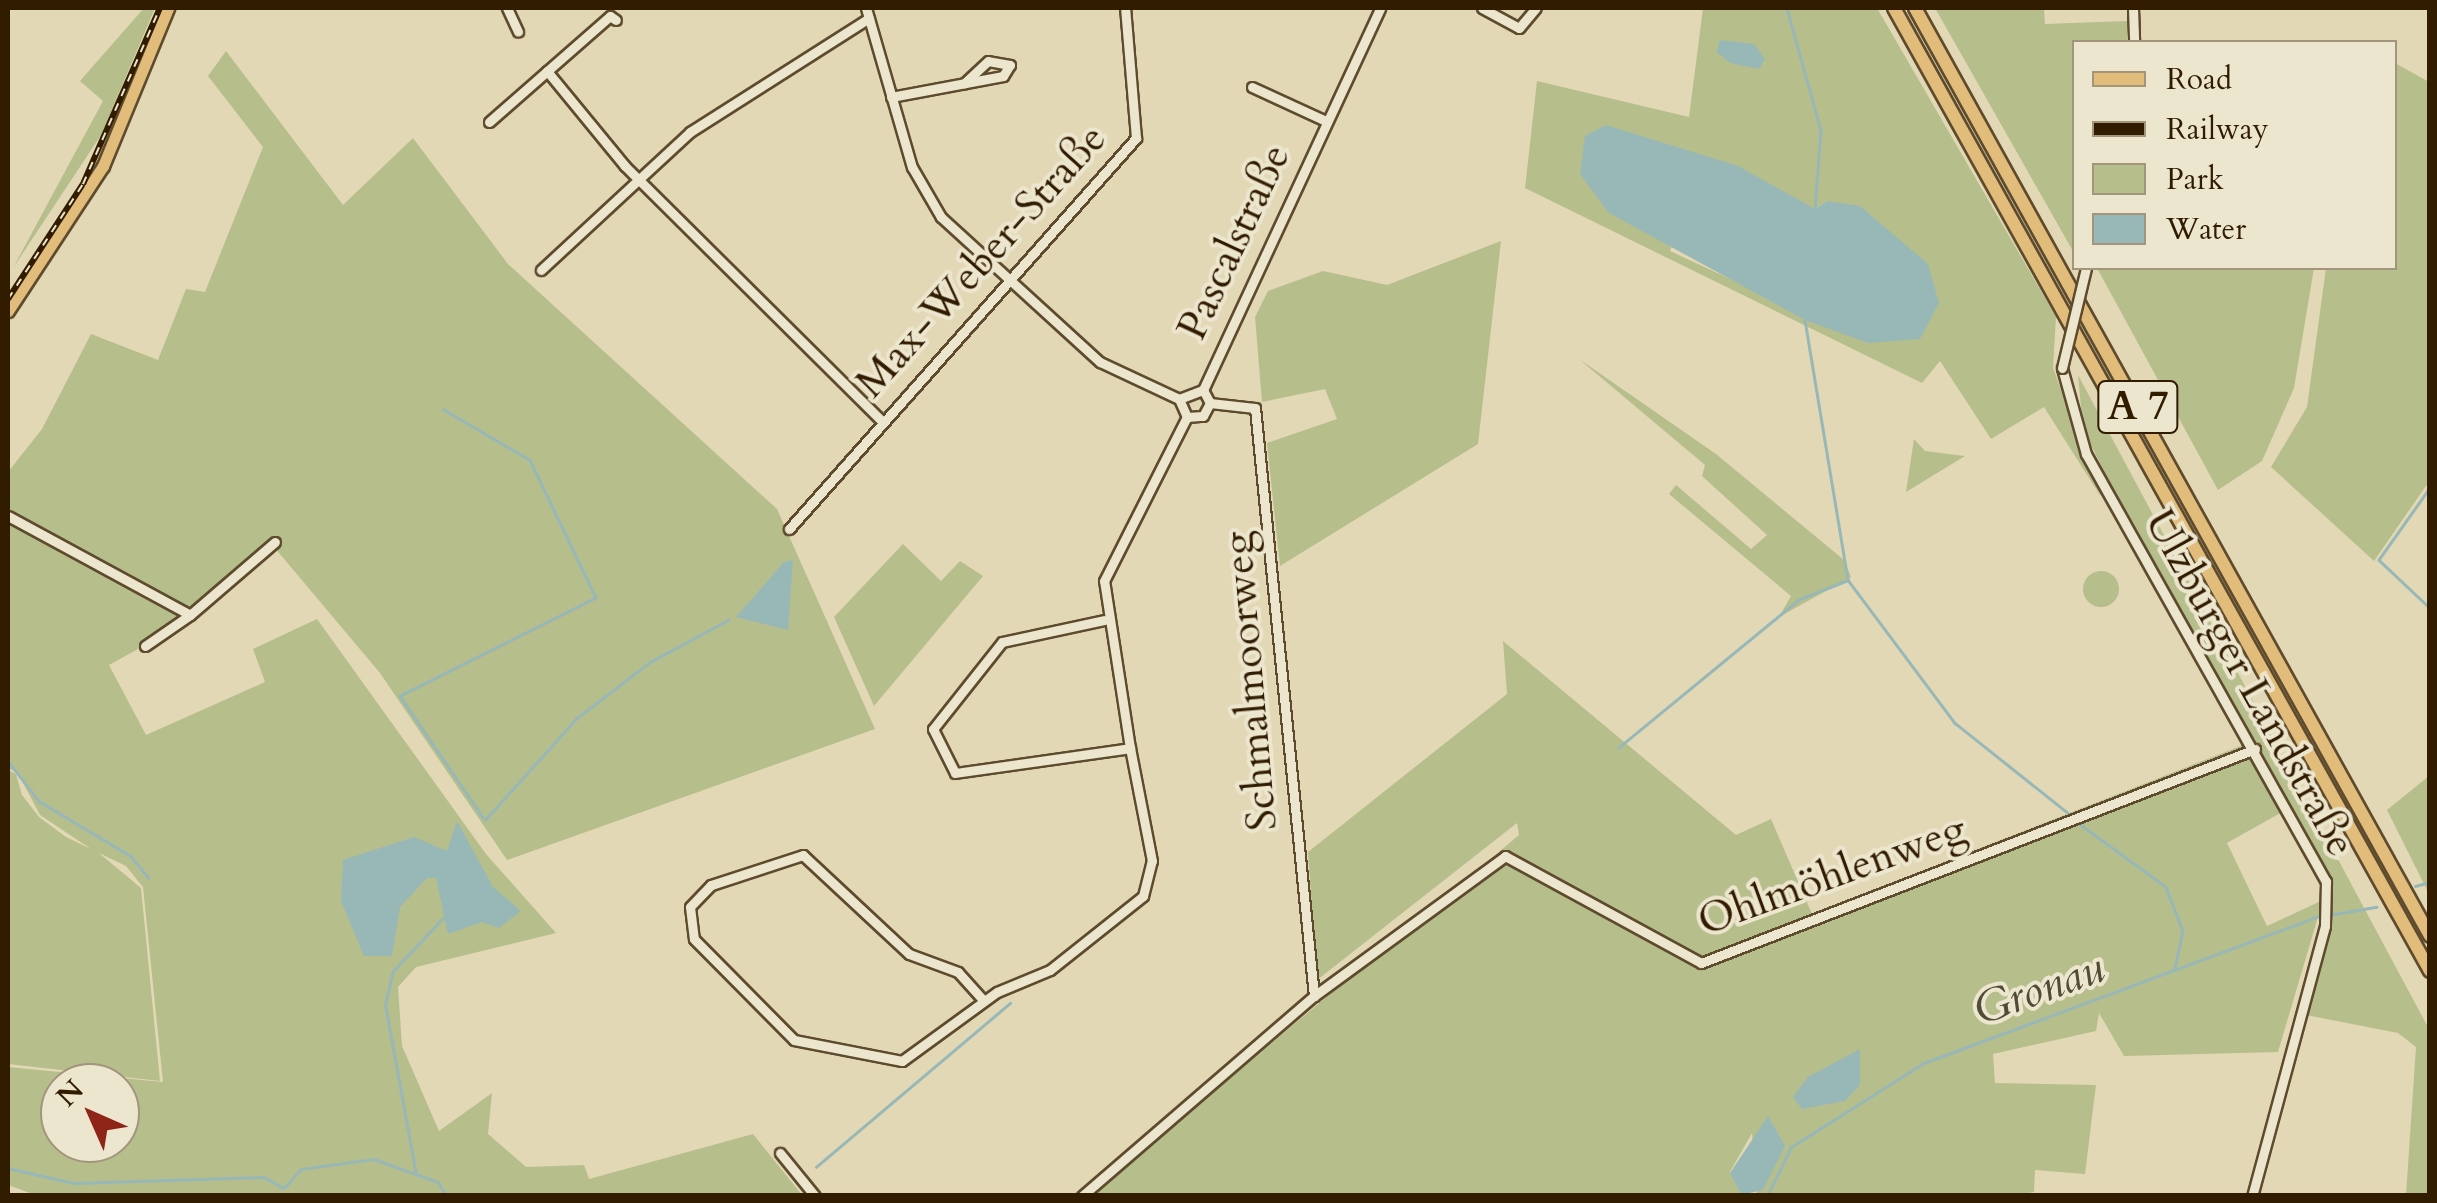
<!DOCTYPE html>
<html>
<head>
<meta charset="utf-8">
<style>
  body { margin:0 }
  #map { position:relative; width:2437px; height:1203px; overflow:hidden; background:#e2d8b5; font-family:Cardo,serif }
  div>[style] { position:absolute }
  .green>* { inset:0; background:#b6be8c }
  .round { border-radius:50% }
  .water>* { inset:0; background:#98b8b7 }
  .stream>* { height:2.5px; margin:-1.25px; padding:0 1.25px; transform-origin:1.25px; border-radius:1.25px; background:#98b8b7 }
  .roads { filter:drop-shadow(2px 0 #5e4b2d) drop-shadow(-2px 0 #5e4b2d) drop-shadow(0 2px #5e4b2d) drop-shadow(0 -2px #5e4b2d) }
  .minor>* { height:9px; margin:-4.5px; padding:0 4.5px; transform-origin:4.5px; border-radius:4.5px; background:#ece6cf }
  .major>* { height:11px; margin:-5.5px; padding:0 5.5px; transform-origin:5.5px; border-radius:5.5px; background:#e1bc7a }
  .highway>* { height:12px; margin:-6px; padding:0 6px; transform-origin:6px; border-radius:6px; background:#e1bc7a }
  .rail>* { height:6px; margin-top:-3px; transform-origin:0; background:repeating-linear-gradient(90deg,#ece6cf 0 8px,#321c00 0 16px); box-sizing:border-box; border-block:2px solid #321c00 }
  .bridges { filter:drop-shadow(2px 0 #5e4b2d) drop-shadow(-2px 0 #5e4b2d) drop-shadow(0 2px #5e4b2d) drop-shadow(0 -2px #5e4b2d) }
  .minor-bridge>* { height:9px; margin:-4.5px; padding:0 4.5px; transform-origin:4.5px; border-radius:4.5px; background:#ece6cf }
  span { translate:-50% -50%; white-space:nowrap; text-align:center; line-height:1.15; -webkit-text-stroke:8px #ece6cf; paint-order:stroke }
  .shield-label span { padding:2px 8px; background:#ece6cf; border:2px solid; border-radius:8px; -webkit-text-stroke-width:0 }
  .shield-label { font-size:40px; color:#321c00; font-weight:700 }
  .street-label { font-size:42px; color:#321c00 }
  .water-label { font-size:45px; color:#514b37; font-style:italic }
  .frame { position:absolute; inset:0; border:10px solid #321c00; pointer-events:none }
  .legend { position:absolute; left:2072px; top:40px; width:325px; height:230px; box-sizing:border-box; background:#ece6cf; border:2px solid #a2957c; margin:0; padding:12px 18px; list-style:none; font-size:30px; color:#321c00 }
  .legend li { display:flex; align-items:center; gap:20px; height:50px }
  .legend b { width:50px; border:2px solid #a2957c }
  .north { position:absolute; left:40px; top:1063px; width:100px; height:100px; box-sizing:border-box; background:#ece6cf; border:2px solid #a2957c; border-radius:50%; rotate:315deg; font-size:28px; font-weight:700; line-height:40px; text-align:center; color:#321c00 }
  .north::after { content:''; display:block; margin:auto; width:35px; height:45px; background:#8f2418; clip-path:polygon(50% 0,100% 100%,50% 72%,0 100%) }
</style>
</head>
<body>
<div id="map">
  <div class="green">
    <div style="clip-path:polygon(144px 8px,155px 8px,101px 135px,13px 268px,103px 101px,80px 81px)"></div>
    <div style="clip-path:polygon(evenodd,1703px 8px,1877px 8px,2056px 317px,2053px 368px,2101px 497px,2044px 407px,1991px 439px,1940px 361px,1922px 383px,1525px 188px,1537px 81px,1689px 117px,1703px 8px,1703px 156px,1815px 209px,1827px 201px,1868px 343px,1670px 251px,1703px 156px)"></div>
    <div style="clip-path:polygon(1935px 8px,2044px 8px,2045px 24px,2127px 21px,2128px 42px,2074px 42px,2074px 253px)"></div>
    <div style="clip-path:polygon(evenodd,226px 51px,343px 205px,413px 138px,508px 264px,777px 509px,875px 729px,507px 860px,380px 673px,274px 547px,207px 611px,109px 665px,146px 735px,265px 682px,253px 649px,317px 619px,486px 854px,556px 933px,416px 967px,398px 987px,402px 1046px,439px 1131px,492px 1093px,488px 1134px,526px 1167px,584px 1165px,589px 1179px,753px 1134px,802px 1195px,38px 1196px,8px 1185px,8px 1067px,163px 1082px,143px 887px,126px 866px,99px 853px,141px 888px,160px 1081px,8px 1064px,8px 770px,16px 774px,22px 795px,39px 817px,66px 837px,91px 849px,40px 815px,18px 773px,8px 768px,8px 472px,42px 429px,91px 334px,158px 360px,186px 289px,205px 292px,263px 147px,208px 76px,226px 51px,60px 1083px,120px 1083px,120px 1143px,60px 1143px,60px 1083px)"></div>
    <div style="clip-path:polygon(2395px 63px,2429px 82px,2430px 480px,2374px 561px,2271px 467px,2307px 407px,2326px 268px,2394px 268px)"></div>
    <div style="clip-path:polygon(1501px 241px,1478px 444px,1280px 566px,1267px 443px,1337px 419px,1325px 389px,1262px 402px,1255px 317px,1268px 291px,1323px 271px,1387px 285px)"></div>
    <div style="clip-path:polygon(2097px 268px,2314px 268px,2294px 388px,2262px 461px,2218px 490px)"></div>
    <div style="clip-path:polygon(1579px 359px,1716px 454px,1844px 560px,1851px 577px,1779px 617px,1791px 596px,1669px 494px,1676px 485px,1751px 549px,1767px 535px,1702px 476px,1705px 465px)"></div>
    <div style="clip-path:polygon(2078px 375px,2429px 1029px,2429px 1195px,2406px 1195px,2416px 1047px,2398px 1033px,2306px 1015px,2332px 904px,2328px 880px,2121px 505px,2083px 429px)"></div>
    <div style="clip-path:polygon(1914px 439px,1925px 451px,1965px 456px,1906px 492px)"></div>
    <div style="clip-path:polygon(903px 544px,941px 581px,960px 561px,983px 576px,874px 706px,834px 617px)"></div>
    <div class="round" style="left:2083px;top:571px;width:36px;height:36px"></div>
    <div style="clip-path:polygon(1503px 641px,1736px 835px,1771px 819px,1812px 914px,2243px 745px,2284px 811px,2227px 843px,2267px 926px,2323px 900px,2278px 1052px,2124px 1056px,2099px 1013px,2096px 1031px,1993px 1054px,1995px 1083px,2096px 1085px,2085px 1174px,2035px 1170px,2034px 1192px,2009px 1196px,1757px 1195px,1752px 1133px,1730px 1172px,1741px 1195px,1090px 1196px,1519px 835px,1517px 823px,1317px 980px,1308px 852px,1507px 694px)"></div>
    <div style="clip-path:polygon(2429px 776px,2429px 894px,2387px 810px)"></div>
  </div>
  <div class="water">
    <div style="clip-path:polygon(1720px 40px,1754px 44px,1765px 59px,1759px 69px,1730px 63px,1717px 52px)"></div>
    <div style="clip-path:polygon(1606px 125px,1738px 166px,1815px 209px,1827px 201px,1860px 206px,1928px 264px,1939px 303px,1920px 339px,1868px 343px,1805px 320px,1609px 213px,1580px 174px,1585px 136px)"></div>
    <div style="clip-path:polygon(793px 560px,788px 630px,736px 617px,784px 562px)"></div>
    <div style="clip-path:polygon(457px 821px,493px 887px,521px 911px,499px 928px,482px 922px,448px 934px,436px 878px,427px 878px,400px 907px,392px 956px,364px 956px,341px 901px,343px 860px,414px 837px,447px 851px)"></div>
    <div style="clip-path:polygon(1860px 1049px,1860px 1085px,1845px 1101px,1802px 1109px,1793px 1097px,1808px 1077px)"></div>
    <div style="clip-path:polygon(1768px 1116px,1785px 1146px,1763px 1190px,1741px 1195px,1730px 1173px)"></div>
  </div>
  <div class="stream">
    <div style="left:1787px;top:8px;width:128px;rotate:74.5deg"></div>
    <div style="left:1821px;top:131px;width:78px;rotate:94.4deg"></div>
    <div style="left:1805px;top:320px;width:264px;rotate:80.6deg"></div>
    <div style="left:1848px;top:580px;width:179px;rotate:53.2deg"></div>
    <div style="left:1955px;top:723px;width:144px;rotate:38.5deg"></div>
    <div style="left:443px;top:409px;width:101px;rotate:30.4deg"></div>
    <div style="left:530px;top:460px;width:153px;rotate:64.4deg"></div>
    <div style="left:596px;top:598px;width:219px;rotate:153.4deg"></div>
    <div style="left:400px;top:696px;width:147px;rotate:55.6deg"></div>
    <div style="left:2430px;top:488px;width:88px;rotate:125.3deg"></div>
    <div style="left:2379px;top:560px;width:70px;rotate:43.3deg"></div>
    <div style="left:1618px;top:748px;width:233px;rotate:-39.4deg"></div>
    <div style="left:1798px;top:600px;width:54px;rotate:-21.8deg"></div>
    <div style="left:8px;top:761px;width:51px;rotate:52.2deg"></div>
    <div style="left:39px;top:801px;width:107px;rotate:30.9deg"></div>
    <div style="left:131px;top:856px;width:28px;rotate:51deg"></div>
    <div style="left:485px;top:820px;width:137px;rotate:-48deg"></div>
    <div style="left:577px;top:718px;width:92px;rotate:-37.5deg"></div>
    <div style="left:650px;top:662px;width:89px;rotate:-28.3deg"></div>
    <div style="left:2077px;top:822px;width:110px;rotate:36.1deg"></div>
    <div style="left:2166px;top:887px;width:47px;rotate:68.9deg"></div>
    <div style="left:2183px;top:931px;width:40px;rotate:102deg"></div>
    <div style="left:2415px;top:886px;width:16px;rotate:-15deg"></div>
    <div style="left:2328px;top:915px;width:49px;rotate:-9.5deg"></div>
    <div style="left:816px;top:1167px;width:254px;rotate:-40.2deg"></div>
    <div style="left:8px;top:1168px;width:68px;rotate:12.8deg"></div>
    <div style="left:74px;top:1183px;width:190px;rotate:-1.8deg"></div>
    <div style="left:264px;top:1177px;width:23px;rotate:29deg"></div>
    <div style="left:284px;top:1188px;width:25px;rotate:-48deg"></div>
    <div style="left:301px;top:1169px;width:74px;rotate:-7.8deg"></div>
    <div style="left:374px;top:1159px;width:68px;rotate:19.8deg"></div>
    <div style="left:438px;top:1182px;width:17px;rotate:57deg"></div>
    <div style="left:416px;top:1175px;width:173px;rotate:-100.3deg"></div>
    <div style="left:385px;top:1005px;width:35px;rotate:-77deg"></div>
    <div style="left:393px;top:971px;width:73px;rotate:-46.7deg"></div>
    <div style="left:1767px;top:1196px;width:55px;rotate:-63.9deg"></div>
    <div style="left:1791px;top:1147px;width:157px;rotate:-32.3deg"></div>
    <div style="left:1924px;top:1063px;width:422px;rotate:-20.4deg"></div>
  </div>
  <div class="roads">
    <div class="minor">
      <div style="left:507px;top:8px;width:26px;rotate:65deg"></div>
      <div style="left:866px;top:8px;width:166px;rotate:73.9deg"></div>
      <div style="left:912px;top:167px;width:58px;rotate:59.9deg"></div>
      <div style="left:941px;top:217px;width:215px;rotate:42.4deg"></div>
      <div style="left:1100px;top:362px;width:87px;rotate:25.1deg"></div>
      <div style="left:1482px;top:8px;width:42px;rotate:28.4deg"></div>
      <div style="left:1519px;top:28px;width:26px;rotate:-50deg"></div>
      <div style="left:2133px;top:8px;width:34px;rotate:88deg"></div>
      <div style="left:547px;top:71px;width:123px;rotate:50.6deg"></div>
      <div style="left:625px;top:166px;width:362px;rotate:44.8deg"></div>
      <div style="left:1252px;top:87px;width:81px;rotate:24.7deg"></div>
      <div style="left:891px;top:97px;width:114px;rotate:-10.6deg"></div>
      <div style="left:1003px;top:76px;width:13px;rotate:-58deg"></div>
      <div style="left:1010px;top:65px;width:22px;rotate:-170deg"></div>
      <div style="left:988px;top:61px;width:33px;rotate:137deg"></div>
      <div style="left:489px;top:122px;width:161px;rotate:-41.2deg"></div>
      <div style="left:610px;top:16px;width:7px;rotate:34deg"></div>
      <div style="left:541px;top:270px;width:203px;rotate:-42.8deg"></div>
      <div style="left:690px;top:132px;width:212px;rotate:-32.5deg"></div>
      <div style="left:2062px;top:368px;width:89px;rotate:74.4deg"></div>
      <div style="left:2086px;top:454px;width:490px;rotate:60.7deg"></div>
      <div style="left:2326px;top:881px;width:45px;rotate:91.3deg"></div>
      <div style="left:2325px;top:926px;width:280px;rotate:105.1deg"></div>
      <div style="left:1203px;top:390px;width:421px;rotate:-65.1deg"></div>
      <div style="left:1179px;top:399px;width:20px;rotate:66deg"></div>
      <div style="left:1187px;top:417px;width:16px;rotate:-4deg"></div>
      <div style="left:1203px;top:416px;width:15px;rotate:-62deg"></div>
      <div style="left:1210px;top:403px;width:15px;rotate:-118deg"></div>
      <div style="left:1179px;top:399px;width:26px;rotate:-21deg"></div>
      <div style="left:1210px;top:403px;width:45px;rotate:6.3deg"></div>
      <div style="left:1255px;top:408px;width:591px;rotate:84.27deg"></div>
      <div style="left:8px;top:516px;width:207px;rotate:28.5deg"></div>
      <div style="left:190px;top:615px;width:112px;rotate:-40.7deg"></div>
      <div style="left:789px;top:529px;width:523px;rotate:-48.41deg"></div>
      <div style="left:1136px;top:138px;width:130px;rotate:-94.8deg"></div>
      <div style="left:1104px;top:620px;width:104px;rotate:167.8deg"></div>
      <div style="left:1002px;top:642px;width:111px;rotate:128.4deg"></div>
      <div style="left:933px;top:729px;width:49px;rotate:63.4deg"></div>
      <div style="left:955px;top:773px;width:177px;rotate:-8.1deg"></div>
      <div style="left:1130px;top:748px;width:169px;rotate:-98.8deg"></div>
      <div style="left:1104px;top:581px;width:184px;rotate:-63.2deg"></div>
      <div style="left:145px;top:646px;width:55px;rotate:-34.6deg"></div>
      <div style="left:984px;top:1001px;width:39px;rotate:-132deg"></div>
      <div style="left:958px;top:972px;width:52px;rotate:-159.8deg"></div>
      <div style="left:909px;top:954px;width:145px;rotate:-137deg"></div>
      <div style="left:803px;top:855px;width:97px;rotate:161.9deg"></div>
      <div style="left:711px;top:885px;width:30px;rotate:134deg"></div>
      <div style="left:690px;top:907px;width:32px;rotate:83deg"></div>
      <div style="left:694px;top:939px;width:142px;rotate:45.3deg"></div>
      <div style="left:794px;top:1040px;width:110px;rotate:11deg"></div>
      <div style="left:902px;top:1061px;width:117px;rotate:-36deg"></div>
      <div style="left:997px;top:992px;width:57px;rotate:-22.5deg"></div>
      <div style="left:1050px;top:970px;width:119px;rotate:-38.5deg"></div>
      <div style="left:1143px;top:896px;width:36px;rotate:-76deg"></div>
      <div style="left:1152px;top:861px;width:115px;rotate:-101deg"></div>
      <div style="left:780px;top:1153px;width:55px;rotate:50.9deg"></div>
      <div style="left:1082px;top:1196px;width:306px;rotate:-40.8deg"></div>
      <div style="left:1314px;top:996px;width:237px;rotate:-36.2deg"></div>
      <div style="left:1505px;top:856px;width:223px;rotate:28.6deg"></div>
      <div style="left:1701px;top:963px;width:594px;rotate:-21.12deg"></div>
    </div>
    <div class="major">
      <div style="left:8px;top:311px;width:173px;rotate:-56.8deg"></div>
      <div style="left:103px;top:166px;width:171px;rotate:-67.6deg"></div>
    </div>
    <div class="highway">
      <div style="left:1894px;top:8px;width:1102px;rotate:60.9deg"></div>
      <div style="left:1915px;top:8px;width:1061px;rotate:60.97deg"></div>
    </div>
  </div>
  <div class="rail">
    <div style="left:8px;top:299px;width:137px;rotate:-56.9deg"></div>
    <div style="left:83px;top:184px;width:192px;rotate:-66.4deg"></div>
  </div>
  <div class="bridges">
    <div class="minor-bridge">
      <div style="left:2062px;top:368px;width:103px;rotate:-76.5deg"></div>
    </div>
  </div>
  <div class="shield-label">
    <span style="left:2138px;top:407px">A 7</span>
  </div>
  <div class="street-label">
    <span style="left:1234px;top:242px;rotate:-65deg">Pascalstraße</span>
    <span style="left:981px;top:261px;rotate:-48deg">Max-Weber-Straße</span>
    <span style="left:1250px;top:681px;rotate:-95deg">Schmalmoorweg</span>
    <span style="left:2250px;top:683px;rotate:61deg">Ulzburger Landstraße</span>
    <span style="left:1832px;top:875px;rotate:-20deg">Ohlmöhlenweg</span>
  </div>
  <div class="water-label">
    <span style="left:2039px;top:989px;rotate:-20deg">Gronau</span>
  </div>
  <div class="frame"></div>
  <ul class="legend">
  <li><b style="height:12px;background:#e1bc7a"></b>Road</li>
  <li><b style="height:12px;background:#321c00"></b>Railway</li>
  <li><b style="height:28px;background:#b6be8c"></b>Park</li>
  <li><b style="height:28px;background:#98b8b7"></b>Water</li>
  </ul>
  <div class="north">N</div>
</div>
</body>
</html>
